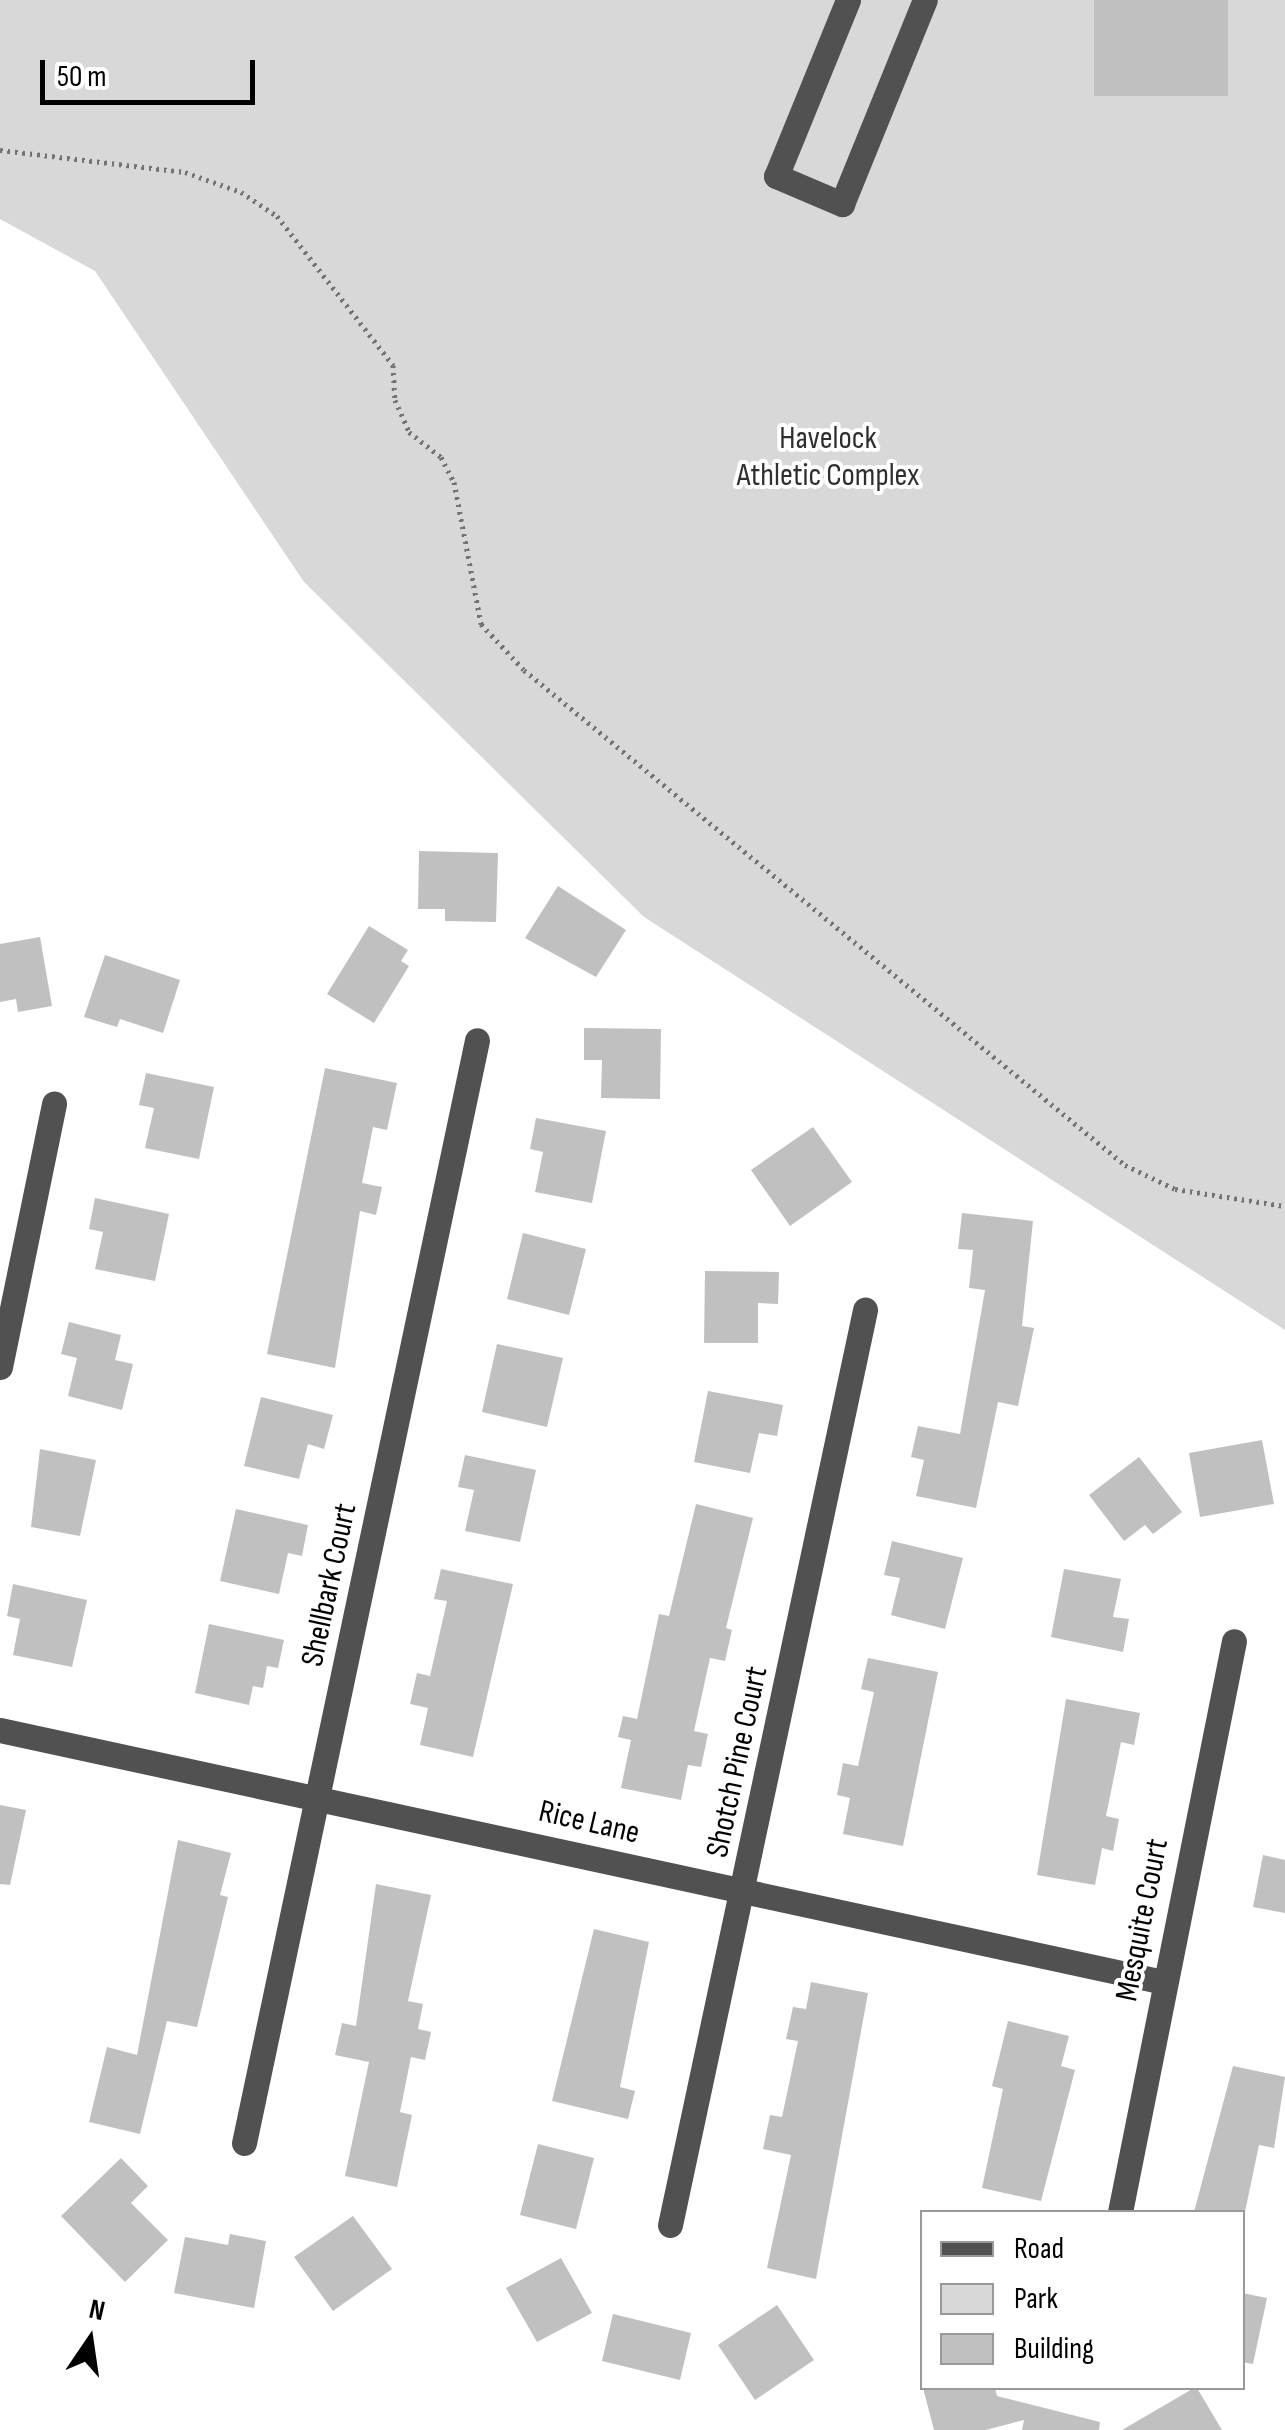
<!DOCTYPE html>
<html>
<head>
<meta charset="utf-8">
<style>
  body { margin:0 }
  #map { position:relative; width:1285px; height:2430px; overflow:hidden; background:#fff; font-family:"Sofia Sans Condensed",sans-serif }
  div>[style] { position:absolute }
  .green>* { inset:0; background:#d8d8d8 }
  .building>* { inset:0; background:#c0c0c0 }
  .path>* { height:5px; margin-top:-2.5px; transform-origin:0; background:repeating-linear-gradient(90deg,#737373 0 2.5px,transparent 0 7.5px) }
  .minor>* { height:25px; margin:-12.5px; padding:0 12.5px; transform-origin:12.5px; border-radius:12.5px; background:#515151 }
  span { translate:-50% -50%; white-space:nowrap; text-align:center; line-height:1.15; -webkit-text-stroke:8px #fff; paint-order:stroke }
  .park-label { font-size:32px; color:#2f2f2f }
  .street-label { font-size:32px; color:#000 }
  .legend { position:absolute; left:920px; top:2210px; width:325px; height:180px; box-sizing:border-box; background:#fff; border:2px solid #999; margin:0; padding:12px 18px; list-style:none; font-size:30px; color:#000 }
  .legend li { display:flex; align-items:center; gap:20px; height:50px }
  .legend b { width:50px; border:2px solid #999 }
  .north { position:absolute; left:40px; top:2290px; width:100px; height:100px; -webkit-text-stroke:8px #fff; paint-order:stroke; rotate:13deg; font-size:28px; font-weight:700; line-height:40px; text-align:center; color:#000 }
  .north::after { content:''; display:block; margin:auto; width:35px; height:45px; background:#000; clip-path:polygon(50% 0,100% 100%,50% 72%,0 100%) }
  .scale { position:absolute; left:40px; top:60px; width:215px; height:45px; box-sizing:border-box; border:5px solid #000; border-top:0; padding-left:12px; font-size:30px; line-height:35px; white-space:nowrap; color:#000; -webkit-text-stroke:8px #fff; paint-order:stroke }
</style>
</head>
<body>
<div id="map">
  <div class="green">
    <div style="clip-path:polygon(0 0,1285px 0,1285px 1330px,644px 917px,304px 582px,95px 271px,0 219px)"></div>
  </div>
  <div class="building">
    <div style="clip-path:polygon(1094px 0,1228px 0,1228px 96px,1094px 96px)"></div>
    <div style="clip-path:polygon(419px 851px,498px 853px,496px 922px,445px 921px,445px 909px,418px 909px)"></div>
    <div style="clip-path:polygon(558px 886px,626px 930px,596px 977px,525px 938px)"></div>
    <div style="clip-path:polygon(369px 926px,408px 950px,401px 961px,409px 966px,374px 1023px,327px 994px)"></div>
    <div style="clip-path:polygon(40px 937px,52px 1006px,18px 1012px,16px 999px,0 1002px,0 944px)"></div>
    <div style="clip-path:polygon(105px 955px,180px 980px,163px 1033px,120px 1019px,117px 1027px,84px 1017px)"></div>
    <div style="clip-path:polygon(584px 1028px,661px 1029px,660px 1099px,601px 1098px,602px 1060px,584px 1060px)"></div>
    <div style="clip-path:polygon(325px 1068px,397px 1083px,387px 1130px,373px 1127px,362px 1183px,382px 1187px,376px 1215px,360px 1211px,335px 1368px,267px 1354px)"></div>
    <div style="clip-path:polygon(146px 1073px,214px 1087px,199px 1159px,145px 1148px,154px 1108px,139px 1105px)"></div>
    <div style="clip-path:polygon(536px 1118px,606px 1131px,592px 1203px,535px 1192px,543px 1152px,530px 1149px)"></div>
    <div style="clip-path:polygon(813px 1127px,852px 1182px,790px 1226px,751px 1170px)"></div>
    <div style="clip-path:polygon(95px 1198px,169px 1214px,155px 1281px,95px 1269px,103px 1232px,89px 1229px)"></div>
    <div style="clip-path:polygon(962px 1213px,1033px 1221px,1022px 1326px,1034px 1328px,1018px 1406px,998px 1402px,976px 1508px,916px 1496px,924px 1460px,911px 1457px,918px 1426px,960px 1434px,985px 1290px,969px 1288px,973px 1250px,958px 1249px)"></div>
    <div style="clip-path:polygon(523px 1233px,586px 1249px,569px 1315px,507px 1299px)"></div>
    <div style="clip-path:polygon(705px 1271px,779px 1272px,778px 1304px,758px 1303px,758px 1343px,704px 1343px)"></div>
    <div style="clip-path:polygon(69px 1322px,121px 1335px,115px 1360px,133px 1364px,122px 1410px,68px 1396px,77px 1358px,61px 1354px)"></div>
    <div style="clip-path:polygon(497px 1344px,563px 1358px,547px 1427px,482px 1412px)"></div>
    <div style="clip-path:polygon(708px 1391px,783px 1405px,777px 1436px,759px 1433px,750px 1473px,694px 1462px)"></div>
    <div style="clip-path:polygon(261px 1397px,333px 1415px,324px 1449px,308px 1444px,299px 1479px,244px 1466px)"></div>
    <div style="clip-path:polygon(1262px 1440px,1274px 1504px,1200px 1517px,1189px 1453px)"></div>
    <div style="clip-path:polygon(40px 1449px,96px 1460px,80px 1536px,31px 1527px)"></div>
    <div style="clip-path:polygon(465px 1455px,536px 1470px,520px 1542px,465px 1531px,474px 1490px,458px 1487px)"></div>
    <div style="clip-path:polygon(1139px 1457px,1182px 1512px,1153px 1534px,1145px 1525px,1124px 1541px,1089px 1495px)"></div>
    <div style="clip-path:polygon(696px 1504px,753px 1518px,726px 1628px,732px 1630px,725px 1661px,710px 1658px,694px 1731px,708px 1734px,701px 1767px,688px 1765px,681px 1800px,621px 1788px,631px 1740px,618px 1737px,623px 1716px,637px 1719px,659px 1614px,669px 1616px)"></div>
    <div style="clip-path:polygon(236px 1509px,308px 1525px,302px 1556px,288px 1553px,279px 1594px,220px 1581px)"></div>
    <div style="clip-path:polygon(892px 1541px,963px 1558px,945px 1629px,891px 1615px,900px 1578px,884px 1575px)"></div>
    <div style="clip-path:polygon(441px 1569px,513px 1584px,473px 1757px,420px 1745px,428px 1708px,410px 1704px,417px 1673px,430px 1676px,447px 1601px,434px 1599px)"></div>
    <div style="clip-path:polygon(1064px 1569px,1121px 1579px,1113px 1617px,1129px 1619px,1123px 1652px,1051px 1637px)"></div>
    <div style="clip-path:polygon(13px 1584px,87px 1600px,72px 1667px,13px 1655px,20px 1619px,7px 1616px)"></div>
    <div style="clip-path:polygon(209px 1624px,284px 1640px,278px 1668px,267px 1666px,263px 1688px,253px 1686px,249px 1705px,195px 1693px)"></div>
    <div style="clip-path:polygon(868px 1658px,938px 1672px,903px 1846px,843px 1834px,850px 1798px,837px 1795px,843px 1763px,858px 1766px,874px 1692px,861px 1689px)"></div>
    <div style="clip-path:polygon(1066px 1699px,1140px 1713px,1134px 1745px,1121px 1742px,1106px 1816px,1119px 1819px,1113px 1851px,1102px 1848px,1095px 1885px,1037px 1875px)"></div>
    <div style="clip-path:polygon(0 1805px,26px 1810px,10px 1885px,0 1884px)"></div>
    <div style="clip-path:polygon(178px 1840px,231px 1853px,220px 1895px,228px 1897px,197px 2027px,167px 2021px,140px 2134px,89px 2122px,107px 2047px,137px 2055px)"></div>
    <div style="clip-path:polygon(1263px 1855px,1285px 1860px,1285px 1913px,1253px 1907px)"></div>
    <div style="clip-path:polygon(376px 1884px,431px 1895px,408px 2001px,423px 2004px,418px 2029px,431px 2032px,425px 2060px,411px 2057px,400px 2112px,412px 2115px,397px 2187px,345px 2176px,369px 2062px,335px 2055px,342px 2023px,356px 2026px)"></div>
    <div style="clip-path:polygon(594px 1929px,649px 1942px,620px 2087px,635px 2091px,628px 2119px,552px 2101px)"></div>
    <div style="clip-path:polygon(811px 1982px,868px 1993px,816px 2279px,767px 2268px,791px 2155px,763px 2149px,770px 2115px,782px 2117px,798px 2041px,786px 2039px,793px 2007px,806px 2009px)"></div>
    <div style="clip-path:polygon(1008px 2021px,1069px 2036px,1061px 2066px,1075px 2070px,1041px 2201px,982px 2188px,1003px 2089px,992px 2086px)"></div>
    <div style="clip-path:polygon(1233px 2066px,1285px 2077px,1274px 2148px,1259px 2145px,1245px 2212px,1194px 2212px)"></div>
    <div style="clip-path:polygon(538px 2144px,594px 2158px,576px 2229px,520px 2215px)"></div>
    <div style="clip-path:polygon(121px 2158px,148px 2186px,131px 2203px,168px 2240px,125px 2282px,61px 2216px)"></div>
    <div style="clip-path:polygon(353px 2216px,392px 2269px,333px 2311px,294px 2257px)"></div>
    <div style="clip-path:polygon(230px 2234px,266px 2241px,254px 2308px,174px 2293px,185px 2237px,228px 2245px)"></div>
    <div style="clip-path:polygon(561px 2258px,592px 2313px,537px 2342px,506px 2288px)"></div>
    <div style="clip-path:polygon(1242px 2293px,1267px 2298px,1253px 2364px,1242px 2362px)"></div>
    <div style="clip-path:polygon(777px 2305px,814px 2360px,755px 2400px,718px 2345px)"></div>
    <div style="clip-path:polygon(613px 2314px,691px 2333px,680px 2380px,602px 2361px)"></div>
    <div style="clip-path:polygon(923px 2388px,995px 2388px,997px 2396px,1100px 2422px,1099px 2430px,1022px 2430px,1024px 2420px,986px 2430px,934px 2430px)"></div>
    <div style="clip-path:polygon(1197px 2388px,1222px 2430px,1122px 2430px,1194px 2388px)"></div>
  </div>
  <div class="path">
    <div style="left:0;top:150px;width:186px;rotate:6.8deg"></div>
    <div style="left:185px;top:172px;width:59px;rotate:19.7deg"></div>
    <div style="left:241px;top:192px;width:43px;rotate:33.7deg"></div>
    <div style="left:277px;top:216px;width:189px;rotate:52.1deg"></div>
    <div style="left:393px;top:365px;width:35px;rotate:87deg"></div>
    <div style="left:395px;top:400px;width:35px;rotate:66deg"></div>
    <div style="left:409px;top:432px;width:41px;rotate:38deg"></div>
    <div style="left:441px;top:457px;width:28px;rotate:63deg"></div>
    <div style="left:454px;top:482px;width:145px;rotate:79.2deg"></div>
    <div style="left:481px;top:624px;width:63px;rotate:46.9deg"></div>
    <div style="left:524px;top:670px;width:779px;rotate:39.48deg"></div>
    <div style="left:1125px;top:1165px;width:55px;rotate:25.6deg"></div>
    <div style="left:1175px;top:1189px;width:111px;rotate:8.8deg"></div>
  </div>
  <div class="minor">
    <div style="left:848px;top:0;width:190px;rotate:112.2deg"></div>
    <div style="left:776px;top:176px;width:72px;rotate:23deg"></div>
    <div style="left:842px;top:204px;width:220px;rotate:-67.9deg"></div>
    <div style="left:0;top:1367px;width:269px;rotate:-78.4deg"></div>
    <div style="left:0;top:1730px;width:1191px;rotate:12.22deg"></div>
    <div style="left:244px;top:2143px;width:1127px;rotate:-78.07deg"></div>
    <div style="left:1120px;top:2212px;width:582px;rotate:-78.71deg"></div>
    <div style="left:670px;top:2225px;width:936px;rotate:-77.97deg"></div>
  </div>
  <div class="park-label">
    <span style="left:828px;top:458px">Havelock<br>Athletic Complex</span>
  </div>
  <div class="street-label">
    <span style="left:330px;top:1585px;rotate:-78deg">Shellbark Court</span>
    <span style="left:738px;top:1762px;rotate:-78deg">Shotch Pine Court</span>
    <span style="left:589px;top:1823px;rotate:13deg">Rice Lane</span>
    <span style="left:1143px;top:1920px;rotate:-79deg">Mesquite Court</span>
  </div>
  <ul class="legend">
  <li><b style="height:12px;background:#515151"></b>Road</li>
  <li><b style="height:28px;background:#d8d8d8"></b>Park</li>
  <li><b style="height:28px;background:#c0c0c0"></b>Building</li>
  </ul>
  <div class="north">N</div>
  <div class="scale">50 m</div>
</div>
</body>
</html>
